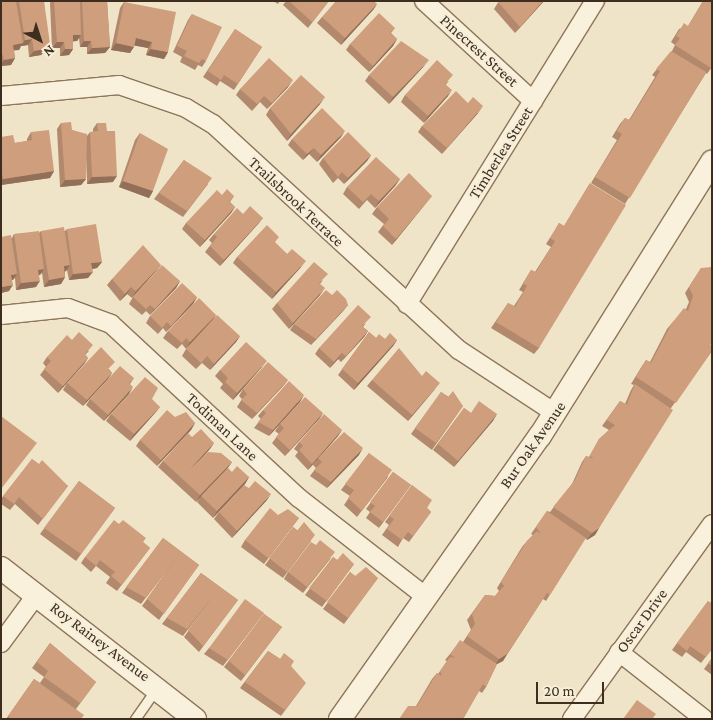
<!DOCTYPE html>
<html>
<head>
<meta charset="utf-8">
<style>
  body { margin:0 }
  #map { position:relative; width:713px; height:720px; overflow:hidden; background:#f0e4c8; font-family:"Crimson Pro",serif }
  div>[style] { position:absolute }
  .roads { filter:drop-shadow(1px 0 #8d765c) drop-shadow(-1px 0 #8d765c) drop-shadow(0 1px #8d765c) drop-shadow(0 -1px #8d765c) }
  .service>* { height:9px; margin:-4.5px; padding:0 4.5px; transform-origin:4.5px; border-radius:4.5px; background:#faf1dc }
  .minor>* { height:18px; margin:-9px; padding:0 9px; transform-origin:9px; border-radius:9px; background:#faf1dc }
  .tertiary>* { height:22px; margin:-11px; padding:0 11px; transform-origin:11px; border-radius:11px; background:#faf1dc }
  .wall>* { inset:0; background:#b2896c }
  .shaded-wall>* { inset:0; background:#916f58 }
  .building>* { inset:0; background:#cf9f7d }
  span { translate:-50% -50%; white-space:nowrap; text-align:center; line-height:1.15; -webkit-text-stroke:5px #f7eed8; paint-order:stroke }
  .street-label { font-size:16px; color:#3d2e20 }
  .frame { position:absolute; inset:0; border:2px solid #3d2e20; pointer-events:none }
  .north { position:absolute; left:15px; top:15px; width:50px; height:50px; -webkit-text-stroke:4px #f7eed8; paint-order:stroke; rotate:140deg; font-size:14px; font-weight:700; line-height:20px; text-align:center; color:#3d2e20 }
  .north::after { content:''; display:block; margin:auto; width:18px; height:22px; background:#3d2e20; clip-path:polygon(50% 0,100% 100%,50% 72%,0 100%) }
  .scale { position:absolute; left:536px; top:682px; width:68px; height:22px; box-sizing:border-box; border:2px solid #3d2e20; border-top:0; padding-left:6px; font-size:15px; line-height:18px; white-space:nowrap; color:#3d2e20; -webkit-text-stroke:4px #f7eed8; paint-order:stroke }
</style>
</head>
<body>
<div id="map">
  <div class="roads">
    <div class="service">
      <div style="left:135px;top:719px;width:38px;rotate:-55deg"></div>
    </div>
    <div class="minor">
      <div style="left:424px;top:1px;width:148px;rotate:42.5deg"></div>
      <div style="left:1px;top:96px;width:119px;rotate:-5.3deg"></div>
      <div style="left:119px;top:85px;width:71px;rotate:18.9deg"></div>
      <div style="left:186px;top:108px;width:31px;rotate:31deg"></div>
      <div style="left:213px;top:124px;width:334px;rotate:42.6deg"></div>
      <div style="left:459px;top:350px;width:115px;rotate:33.3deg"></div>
      <div style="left:407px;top:304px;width:357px;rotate:-58.2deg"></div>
      <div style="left:1px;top:315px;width:67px;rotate:-6deg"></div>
      <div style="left:68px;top:308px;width:46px;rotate:20.4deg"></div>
      <div style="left:111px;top:324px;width:256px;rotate:42.8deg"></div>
      <div style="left:299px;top:498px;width:161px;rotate:37.9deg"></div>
      <div style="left:1px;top:643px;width:61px;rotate:-53.7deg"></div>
      <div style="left:619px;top:652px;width:108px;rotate:38.2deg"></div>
      <div style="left:572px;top:719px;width:240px;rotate:-54.3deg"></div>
    </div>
    <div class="tertiary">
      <div style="left:1px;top:568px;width:246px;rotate:37.9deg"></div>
      <div style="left:340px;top:719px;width:347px;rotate:-54.8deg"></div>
      <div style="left:540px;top:436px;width:324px;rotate:-57.9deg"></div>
    </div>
  </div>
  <div class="wall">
    <div style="clip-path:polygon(1px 1px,16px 2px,17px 1px,44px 1px,46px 50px,41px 55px,29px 57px,28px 45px,21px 46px,19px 50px,14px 50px,15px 58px,11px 65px,1px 66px)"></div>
    <div style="clip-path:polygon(51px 1px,107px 1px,110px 47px,105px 53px,87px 54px,87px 47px,80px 47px,79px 38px,77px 41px,73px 41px,73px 49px,69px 55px,60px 56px,60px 48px,52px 48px,50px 3px)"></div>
    <div style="clip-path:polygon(273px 1px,280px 1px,278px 4px)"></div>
    <div style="clip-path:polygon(286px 1px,329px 1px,308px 28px,283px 5px)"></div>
    <div style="clip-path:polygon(499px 1px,544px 1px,515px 33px,494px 9px)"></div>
    <div style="clip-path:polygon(703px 1px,712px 1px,712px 67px,707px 74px,706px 73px,625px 204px,591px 183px,617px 140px,612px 137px,620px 124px,625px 118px,629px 120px,655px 77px,652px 75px,672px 51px,675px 45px,671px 42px,679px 29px,688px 26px)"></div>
    <div style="clip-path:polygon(124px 2px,168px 52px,164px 59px,146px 55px,148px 48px,134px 45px,130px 53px,111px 50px,120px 8px)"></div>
    <div style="clip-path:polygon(377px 4px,373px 10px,341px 45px,317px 23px,322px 17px)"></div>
    <div style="clip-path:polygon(192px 14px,206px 61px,202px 67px,198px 65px,195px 70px,180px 62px,182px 57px,173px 52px,188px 20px)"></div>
    <div style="clip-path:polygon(395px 28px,391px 33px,397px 39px,393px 46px,369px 72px,346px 50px,350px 44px)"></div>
    <div style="clip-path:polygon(235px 29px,262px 47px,234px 90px,220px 81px,217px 86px,203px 77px)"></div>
    <div style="clip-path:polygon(424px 66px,389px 104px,365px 81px,369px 75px)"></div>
    <div style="clip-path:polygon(449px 81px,446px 84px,448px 96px,424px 123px,401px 102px,405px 95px)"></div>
    <div style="clip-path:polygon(288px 87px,267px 109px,260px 102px,252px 111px,236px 95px,240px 89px)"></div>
    <div style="clip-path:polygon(320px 104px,287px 141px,266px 115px,270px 108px)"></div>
    <div style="clip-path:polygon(478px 113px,442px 154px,418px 132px,422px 126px)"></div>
    <div style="clip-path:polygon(61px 123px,72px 130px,87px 136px,90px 132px,93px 132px,93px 129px,97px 123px,107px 131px,113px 182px,87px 184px,87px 156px,86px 179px,81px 185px,60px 187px,57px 129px)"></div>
    <div style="clip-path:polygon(31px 132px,54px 171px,50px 178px,1px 185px,1px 137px,15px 143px,27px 141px,27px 139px)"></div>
    <div style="clip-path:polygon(140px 133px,153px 191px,149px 198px,119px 187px,135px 140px)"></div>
    <div style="clip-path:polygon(341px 137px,317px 162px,309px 154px,303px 160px,288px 145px,292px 139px)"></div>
    <div style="clip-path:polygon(371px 155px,367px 161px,344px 184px,338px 178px,333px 183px,319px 164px,323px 158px)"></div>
    <div style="clip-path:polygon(184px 160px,208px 184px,183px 217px,154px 199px)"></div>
    <div style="clip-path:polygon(400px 179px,395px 186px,375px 208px,367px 200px,359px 209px,343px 194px,347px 187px)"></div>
    <div style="clip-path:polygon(590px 183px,539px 348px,534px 354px,491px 328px,508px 303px,514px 306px,523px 292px,519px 290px,531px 270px,535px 272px,551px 247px,546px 244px,555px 230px,559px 223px,564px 226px)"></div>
    <div style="clip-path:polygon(222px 195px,234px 196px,230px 202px,235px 207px,231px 213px,200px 247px,182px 229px,186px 223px)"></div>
    <div style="clip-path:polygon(432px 196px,392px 245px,378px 232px,384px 224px,372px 214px,377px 207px)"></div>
    <div style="clip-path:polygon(243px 214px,263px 218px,258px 224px,220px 266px,205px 252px,212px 243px,209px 240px,214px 234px)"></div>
    <div style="clip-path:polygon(67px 229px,102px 262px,97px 268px,92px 269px,88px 278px,69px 280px,67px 270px,65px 272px,65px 277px,61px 284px,44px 287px,42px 273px,39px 275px,36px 287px,16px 290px,15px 278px,12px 280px,9px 291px,1px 293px,1px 237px,12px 238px,14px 234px,39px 233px,41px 231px,65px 231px)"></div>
    <div style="clip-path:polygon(275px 243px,301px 267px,272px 299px,233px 263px,237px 257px)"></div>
    <div style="clip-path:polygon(161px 265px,156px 271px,132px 298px,127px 294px,120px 301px,107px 285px,112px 279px)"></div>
    <div style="clip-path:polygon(701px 268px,710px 345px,712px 351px,671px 408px,599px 528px,595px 535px,587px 540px,585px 538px,546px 601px,543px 599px,503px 661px,497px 664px,486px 687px,482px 693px,479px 691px,463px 719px,399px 719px,416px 706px,432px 679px,437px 673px,438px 674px,447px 661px,445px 660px,450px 654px,463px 642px,471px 630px,467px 620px,485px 595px,495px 596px,499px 591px,497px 588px,522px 547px,527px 541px,533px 535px,531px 534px,547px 511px,550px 512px,572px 484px,582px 462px,586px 456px,589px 457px,599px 439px,609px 430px,602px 426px,620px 401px,625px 404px,631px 390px,634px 385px,631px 384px,642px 366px,646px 360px,650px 362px,667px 329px,672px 323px,686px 309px,689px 302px,685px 293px)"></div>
    <div style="clip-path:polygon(323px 280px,320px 284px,320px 295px,289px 329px,272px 309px,277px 303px)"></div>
    <div style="clip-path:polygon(180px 281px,176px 288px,150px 315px,146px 311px,142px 315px,129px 304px,133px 297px)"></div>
    <div style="clip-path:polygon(332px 295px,348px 305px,343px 311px,311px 345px,290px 330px,294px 324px)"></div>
    <div style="clip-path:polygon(197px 297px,193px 304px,166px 332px,163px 328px,158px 334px,146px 323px,150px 316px)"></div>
    <div style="clip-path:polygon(216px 315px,212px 321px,186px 349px,182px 344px,177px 349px,163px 338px,168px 331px)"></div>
    <div style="clip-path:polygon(366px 323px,363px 327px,368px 331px,364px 337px,341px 362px,338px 359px,330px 368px,315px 354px,319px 348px)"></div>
    <div style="clip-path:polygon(369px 332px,376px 338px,397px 340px,393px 346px,354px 390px,338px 375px)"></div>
    <div style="clip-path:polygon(240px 336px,236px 342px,210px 370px,202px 363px,196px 369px,182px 356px,186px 349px)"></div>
    <div style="clip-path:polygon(72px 340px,89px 351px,85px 355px,88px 358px,84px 364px,58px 393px,40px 375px,46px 367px,43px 363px,47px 357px)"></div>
    <div style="clip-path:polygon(262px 367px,233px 400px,220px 388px,223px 384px,215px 376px,220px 370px)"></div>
    <div style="clip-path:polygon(109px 369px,112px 373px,108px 379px,83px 406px,63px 390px,67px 383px)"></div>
    <div style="clip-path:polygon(134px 378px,130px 384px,129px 394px,104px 421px,86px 405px,90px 399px)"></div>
    <div style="clip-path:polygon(288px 380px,283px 386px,252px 419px,237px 407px,242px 399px,239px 396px,243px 389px)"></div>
    <div style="clip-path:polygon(372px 380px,435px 389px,408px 421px,367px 386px)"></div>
    <div style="clip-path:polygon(441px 392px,463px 406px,432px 450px,411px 434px)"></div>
    <div style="clip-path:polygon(300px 402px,269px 436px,254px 428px,261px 419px,258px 416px,263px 410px)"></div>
    <div style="clip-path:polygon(160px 407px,155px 413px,130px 441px,106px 421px,111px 414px)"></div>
    <div style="clip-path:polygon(464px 408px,471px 413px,497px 414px,454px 467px,433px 450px)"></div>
    <div style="clip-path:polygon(323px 413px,319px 419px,285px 456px,272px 443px,279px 434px,275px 431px,280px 424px)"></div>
    <div style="clip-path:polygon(175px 417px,195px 423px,191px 430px,157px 466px,136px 446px,140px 440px)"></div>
    <div style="clip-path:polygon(342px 430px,338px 436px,319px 458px,359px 455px,327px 488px,310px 476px,316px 468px,313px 465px,318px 459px,308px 470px,295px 456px,298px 452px,294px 449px,299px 442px)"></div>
    <div style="clip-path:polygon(192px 437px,214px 443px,201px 459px,232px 462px,227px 469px,196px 502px,158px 467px,163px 461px)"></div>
    <div style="clip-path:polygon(369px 453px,388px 477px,357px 517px,344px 505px,350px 496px,341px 490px)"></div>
    <div style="clip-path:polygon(32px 459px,68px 486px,38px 525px,15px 504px,10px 510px,1px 504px,1px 499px)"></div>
    <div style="clip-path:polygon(232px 472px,249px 477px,245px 484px,213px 518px,197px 502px,201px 496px)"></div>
    <div style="clip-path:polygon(393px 472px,411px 485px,379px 528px,366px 518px,370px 512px,366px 509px)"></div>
    <div style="clip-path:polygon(79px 481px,115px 508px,76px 561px,40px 534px)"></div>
    <div style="clip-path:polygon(412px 485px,427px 508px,431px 512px,409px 542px,403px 538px,398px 547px,382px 535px,389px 525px,385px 522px)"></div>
    <div style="clip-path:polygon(267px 500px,232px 538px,214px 519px,219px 512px)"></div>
    <div style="clip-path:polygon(278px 515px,299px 518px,264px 564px,241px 547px,245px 540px)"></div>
    <div style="clip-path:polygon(293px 527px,311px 541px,283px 578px,265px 565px)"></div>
    <div style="clip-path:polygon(163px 538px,199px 565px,159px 620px,142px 606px,171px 565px,141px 604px,122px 593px)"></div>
    <div style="clip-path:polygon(143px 542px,150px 548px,117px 591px,106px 583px,110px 577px,96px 566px,91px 572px,81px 563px,85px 557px)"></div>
    <div style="clip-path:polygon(333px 557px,337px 560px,354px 564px,322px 607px,305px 595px)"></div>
    <div style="clip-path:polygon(331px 558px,303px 593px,284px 579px,288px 572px)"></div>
    <div style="clip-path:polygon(350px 572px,355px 576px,378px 578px,344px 624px,323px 609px)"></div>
    <div style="clip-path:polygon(201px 573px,238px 600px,199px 652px,184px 637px,206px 606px,183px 636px,162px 624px)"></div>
    <div style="clip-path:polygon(708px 601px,712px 649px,701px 663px,686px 652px,682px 657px,672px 650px)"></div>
    <div style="clip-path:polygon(264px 613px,223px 666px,204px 654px,209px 648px)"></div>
    <div style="clip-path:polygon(264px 614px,282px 627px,241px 681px,224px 667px)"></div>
    <div style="clip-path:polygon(50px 643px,96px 682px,76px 709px,82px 719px,6px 719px,34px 679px,40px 683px,44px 677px,32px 668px)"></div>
    <div style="clip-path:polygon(268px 651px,291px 666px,301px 689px,281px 716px,240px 688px)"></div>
    <div style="clip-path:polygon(712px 658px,712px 675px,704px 669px)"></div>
  </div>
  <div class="shaded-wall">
    <div style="clip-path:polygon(543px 1px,544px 1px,515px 33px,520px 27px)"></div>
    <div style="clip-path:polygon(377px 4px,373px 10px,341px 45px,345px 38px)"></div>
    <div style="clip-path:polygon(73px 35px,81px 35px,77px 41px,68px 42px)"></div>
    <div style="clip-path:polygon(136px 38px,152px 42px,148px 48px,131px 45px)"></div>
    <div style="clip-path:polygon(32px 39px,28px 45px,21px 46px,19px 50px,9px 51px,13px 45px,23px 43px,25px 40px)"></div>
    <div style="clip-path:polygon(397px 39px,393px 46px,369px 72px,373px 66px)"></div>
    <div style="clip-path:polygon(84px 41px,91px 41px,87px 47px,80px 47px)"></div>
    <div style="clip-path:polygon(57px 42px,64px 42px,60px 48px,52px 48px)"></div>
    <div style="clip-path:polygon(116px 43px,134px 47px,130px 53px,111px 50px)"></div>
    <div style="clip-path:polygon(50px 44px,41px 55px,29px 57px,34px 51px)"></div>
    <div style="clip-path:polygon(110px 47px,105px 53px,87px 54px,92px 48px)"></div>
    <div style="clip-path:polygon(65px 49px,73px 49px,69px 55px,60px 56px)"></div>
    <div style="clip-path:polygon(151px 49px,168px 52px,164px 59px,146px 55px)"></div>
    <div style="clip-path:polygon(15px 58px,11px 65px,1px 66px,1px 64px,4px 60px)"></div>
    <div style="clip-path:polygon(429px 60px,424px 66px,389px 104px,393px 97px)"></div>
    <div style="clip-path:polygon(293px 80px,288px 87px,267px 109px,272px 103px)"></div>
    <div style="clip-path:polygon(452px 90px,448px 96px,424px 123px,428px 116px)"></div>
    <div style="clip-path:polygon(325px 97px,320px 104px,287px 141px,291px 134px)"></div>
    <div style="clip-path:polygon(483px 106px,478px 113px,442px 154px,447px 148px)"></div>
    <div style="clip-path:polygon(345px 131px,341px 137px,317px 162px,321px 155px)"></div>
    <div style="clip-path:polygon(314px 148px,309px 154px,303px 160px,307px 154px)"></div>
    <div style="clip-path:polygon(371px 155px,367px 161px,344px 184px,348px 178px)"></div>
    <div style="clip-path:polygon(54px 171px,50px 178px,1px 185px,1px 181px,3px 179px)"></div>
    <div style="clip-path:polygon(117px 176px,113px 182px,87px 184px,92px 177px)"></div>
    <div style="clip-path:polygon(86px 179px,81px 185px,60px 187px,65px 180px)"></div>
    <div style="clip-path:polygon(400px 179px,395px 186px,375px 208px,379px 201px)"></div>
    <div style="clip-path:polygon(123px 181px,153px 191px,149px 198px,119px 187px)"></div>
    <div style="clip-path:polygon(432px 196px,427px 202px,392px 245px,396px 239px)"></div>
    <div style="clip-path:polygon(235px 207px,231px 213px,200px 247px,205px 240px)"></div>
    <div style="clip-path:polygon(263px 218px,258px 224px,220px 266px,224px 260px)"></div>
    <div style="clip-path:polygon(306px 261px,301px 267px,272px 299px,276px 292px)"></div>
    <div style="clip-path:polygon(102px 262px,97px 268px,87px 270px,91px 263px)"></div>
    <div style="clip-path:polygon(70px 265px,66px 271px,59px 272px,64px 266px)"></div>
    <div style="clip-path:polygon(161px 265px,156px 271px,132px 298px,136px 291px)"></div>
    <div style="clip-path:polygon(44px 269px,40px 275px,34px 276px,38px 270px)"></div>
    <div style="clip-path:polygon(93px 272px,88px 278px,69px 280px,73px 274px)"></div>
    <div style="clip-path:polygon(17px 274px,13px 280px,7px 281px,11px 275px)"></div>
    <div style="clip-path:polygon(65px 277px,61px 284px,44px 287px,49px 280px)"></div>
    <div style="clip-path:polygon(40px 281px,36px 287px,16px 290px,21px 283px)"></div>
    <div style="clip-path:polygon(180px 281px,176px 288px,150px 315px,155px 309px)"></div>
    <div style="clip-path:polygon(13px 285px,9px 291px,1px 293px,1px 289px,2px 287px)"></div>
    <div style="clip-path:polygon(131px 287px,127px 294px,120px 301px,125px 294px)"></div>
    <div style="clip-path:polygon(325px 288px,320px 295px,289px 329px,293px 323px)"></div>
    <div style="clip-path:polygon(197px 297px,193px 304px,166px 332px,171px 326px)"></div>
    <div style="clip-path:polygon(348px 305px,343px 311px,311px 345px,316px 339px)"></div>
    <div style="clip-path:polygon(216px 315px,212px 321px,186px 349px,190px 342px)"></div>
    <div style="clip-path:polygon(368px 331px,364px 337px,341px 362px,346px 356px)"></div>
    <div style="clip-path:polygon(240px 336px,236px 342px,210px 370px,214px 364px)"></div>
    <div style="clip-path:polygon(397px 340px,393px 346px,354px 390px,358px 383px)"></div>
    <div style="clip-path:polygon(342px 353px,338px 359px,330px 368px,334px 362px)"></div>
    <div style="clip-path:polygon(88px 358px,84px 364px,58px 393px,63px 386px)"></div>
    <div style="clip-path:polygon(267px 361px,262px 367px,233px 400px,237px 393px)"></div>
    <div style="clip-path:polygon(112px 373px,108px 379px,83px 406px,87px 400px)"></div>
    <div style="clip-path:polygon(288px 380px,283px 386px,252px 419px,257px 413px)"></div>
    <div style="clip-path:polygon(440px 383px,435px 389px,408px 421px,412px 415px)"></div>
    <div style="clip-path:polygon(133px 387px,129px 394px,104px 421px,108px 415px)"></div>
    <div style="clip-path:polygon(304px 395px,300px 402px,269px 436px,273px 430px)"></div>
    <div style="clip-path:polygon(160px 407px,155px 413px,130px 441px,134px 434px)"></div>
    <div style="clip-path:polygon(323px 413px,319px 419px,285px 456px,290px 450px)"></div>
    <div style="clip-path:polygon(497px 414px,493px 421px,454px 467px,458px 461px)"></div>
    <div style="clip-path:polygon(195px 423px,191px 430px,157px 466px,161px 460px)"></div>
    <div style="clip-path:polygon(342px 430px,338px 436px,308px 470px,312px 464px)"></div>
    <div style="clip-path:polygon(214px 443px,210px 449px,186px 476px,190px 469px)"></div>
    <div style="clip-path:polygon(363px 448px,359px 455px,327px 488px,331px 482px)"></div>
    <div style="clip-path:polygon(232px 462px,227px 469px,196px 502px,200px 495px)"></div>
    <div style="clip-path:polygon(249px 477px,245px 484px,213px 518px,217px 511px)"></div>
    <div style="clip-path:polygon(271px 494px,267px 500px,232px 538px,237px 531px)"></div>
    <div style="clip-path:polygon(599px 528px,595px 535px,587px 540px,592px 533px)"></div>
    <div style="clip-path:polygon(507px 654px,503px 661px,495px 665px,499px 659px)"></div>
  </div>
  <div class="building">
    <div style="clip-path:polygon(1px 1px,16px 1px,23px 43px,13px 45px,15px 58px,4px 60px,1px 49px)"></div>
    <div style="clip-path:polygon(19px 1px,44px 1px,50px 44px,45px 49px,34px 51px,32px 39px,25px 40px)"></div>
    <div style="clip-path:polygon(54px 1px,80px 1px,81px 35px,73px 35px,73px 49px,65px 49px,64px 42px,57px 42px)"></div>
    <div style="clip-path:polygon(82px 1px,107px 1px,110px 47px,92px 48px,91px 41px,84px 41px)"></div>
    <div style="clip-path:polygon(289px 1px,329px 1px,312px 22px)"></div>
    <div style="clip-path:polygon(336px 1px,374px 1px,377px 4px,345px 38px,322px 17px)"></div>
    <div style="clip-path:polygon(499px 1px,543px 1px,520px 27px,498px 2px)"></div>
    <div style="clip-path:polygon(703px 1px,712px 1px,711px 68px,675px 45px,680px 38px,676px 36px,684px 23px,688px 26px)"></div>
    <div style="clip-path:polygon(124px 2px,176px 12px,168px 52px,151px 49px,152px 42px,136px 38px,134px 47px,116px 43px)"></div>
    <div style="clip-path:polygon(379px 13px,395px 28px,390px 33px,397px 39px,373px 66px,350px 44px)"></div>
    <div style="clip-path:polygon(192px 14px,222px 27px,206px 61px,202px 59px,199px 63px,184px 56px,187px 51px,177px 46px)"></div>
    <div style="clip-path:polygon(235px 29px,262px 47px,238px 84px,224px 75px,221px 80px,208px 71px)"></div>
    <div style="clip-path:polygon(401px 41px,429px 60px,393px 97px,369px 75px)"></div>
    <div style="clip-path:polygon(671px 51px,706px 72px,630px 198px,595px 177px,622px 134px,617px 131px,625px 118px,630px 120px,660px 71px,656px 69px)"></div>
    <div style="clip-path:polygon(269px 58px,293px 80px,272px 103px,264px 96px,257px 104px,240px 89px)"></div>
    <div style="clip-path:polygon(437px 60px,453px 75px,445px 84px,452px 90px,428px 116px,405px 95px)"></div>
    <div style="clip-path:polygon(301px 75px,325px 97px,291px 134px,270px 108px)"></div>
    <div style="clip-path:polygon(456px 91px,468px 103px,473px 97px,483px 106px,447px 148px,422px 126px)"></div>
    <div style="clip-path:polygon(322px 108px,345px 131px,321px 155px,314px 148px,307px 154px,292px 139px)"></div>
    <div style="clip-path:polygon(71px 122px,72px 130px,87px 134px,86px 179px,65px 180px,61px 123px)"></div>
    <div style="clip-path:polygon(97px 123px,106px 123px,107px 131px,115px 131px,117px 176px,92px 177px,90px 132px,98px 131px)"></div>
    <div style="clip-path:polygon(49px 130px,54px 171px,3px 179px,1px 169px,1px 137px,13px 135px,15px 143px,32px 140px,31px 132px)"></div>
    <div style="clip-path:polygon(348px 132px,371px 155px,348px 178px,342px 172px,338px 177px,323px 158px)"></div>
    <div style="clip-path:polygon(140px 133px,168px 149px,153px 191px,123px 181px)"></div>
    <div style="clip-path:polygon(376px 157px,400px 179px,379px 201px,371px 194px,363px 202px,347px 187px)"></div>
    <div style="clip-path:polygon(184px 160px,212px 178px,187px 211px,159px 193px)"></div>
    <div style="clip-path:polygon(409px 173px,432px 196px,396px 239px,383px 226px,389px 219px,377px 207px)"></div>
    <div style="clip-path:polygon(590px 183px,626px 205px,539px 348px,496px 322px,508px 303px,515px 307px,527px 286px,523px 283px,531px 270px,536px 272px,555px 241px,550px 238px,559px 223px,564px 226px)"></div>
    <div style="clip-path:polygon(227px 189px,234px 196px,229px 202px,235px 207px,205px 240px,186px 223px,217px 190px,222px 195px)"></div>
    <div style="clip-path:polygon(250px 206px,263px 218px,224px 260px,210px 246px,217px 237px,214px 234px,237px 208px,243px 214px)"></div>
    <div style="clip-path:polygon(96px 224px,102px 262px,91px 263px,93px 272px,73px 274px,67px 229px)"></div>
    <div style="clip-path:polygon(267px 225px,279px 237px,275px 242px,287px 254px,292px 249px,306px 261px,276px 292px,237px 257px)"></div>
    <div style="clip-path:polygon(64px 227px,70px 265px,64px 266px,65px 277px,49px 280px,41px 231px)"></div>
    <div style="clip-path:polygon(39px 231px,44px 269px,38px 270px,40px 281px,21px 283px,14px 234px)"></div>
    <div style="clip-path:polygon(11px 235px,17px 274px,11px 275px,13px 285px,2px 287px,1px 282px,1px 237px)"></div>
    <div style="clip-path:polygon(143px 245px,161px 265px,136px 291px,131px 287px,125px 294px,112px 279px)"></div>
    <div style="clip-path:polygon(314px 262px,328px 274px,319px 283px,325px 288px,293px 323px,277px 303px)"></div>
    <div style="clip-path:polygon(162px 265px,180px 281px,155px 309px,150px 305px,146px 309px,133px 297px)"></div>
    <div style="clip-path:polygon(712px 267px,712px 343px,710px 345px,712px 346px,712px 351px,676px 403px,636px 377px,646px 360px,651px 363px,672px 323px,684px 308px,688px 311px,693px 296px,689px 287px,701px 268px)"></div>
    <div style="clip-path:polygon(182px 283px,197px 297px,171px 326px,167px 322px,162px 328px,150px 316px)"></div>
    <div style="clip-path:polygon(326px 290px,332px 295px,337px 290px,346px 299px,348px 305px,316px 339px,294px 324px)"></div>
    <div style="clip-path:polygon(199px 298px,216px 315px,190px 342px,186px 338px,182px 343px,168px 331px)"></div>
    <div style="clip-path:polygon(358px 305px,371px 317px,362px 326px,368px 331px,346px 356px,342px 353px,334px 362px,319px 348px)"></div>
    <div style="clip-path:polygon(217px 315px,240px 336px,214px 364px,207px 356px,201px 363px,186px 349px)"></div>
    <div style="clip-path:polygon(79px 332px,93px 345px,85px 354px,88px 358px,63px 386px,44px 369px,51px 361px,47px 357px,67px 335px,72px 340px)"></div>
    <div style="clip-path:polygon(369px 332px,376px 338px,379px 334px,385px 339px,390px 333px,397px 340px,358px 383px,342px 369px)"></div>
    <div style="clip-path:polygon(246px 342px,267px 361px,237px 393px,225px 382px,228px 378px,220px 370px)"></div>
    <div style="clip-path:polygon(101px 347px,115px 362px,108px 369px,112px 373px,87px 400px,67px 383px)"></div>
    <div style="clip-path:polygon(399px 348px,422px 376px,426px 371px,440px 383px,412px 415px,372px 380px)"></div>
    <div style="clip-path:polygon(268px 362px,288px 380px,257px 413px,241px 400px,247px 394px,243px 389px)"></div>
    <div style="clip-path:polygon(120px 366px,134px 378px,129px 383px,133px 387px,108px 415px,90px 399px)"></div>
    <div style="clip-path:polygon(145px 377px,158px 388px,152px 399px,160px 407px,134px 434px,111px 414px)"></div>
    <div style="clip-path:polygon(289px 381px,304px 395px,273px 430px,258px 422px,266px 413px,263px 410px)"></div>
    <div style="clip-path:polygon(635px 384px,673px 410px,599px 528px,592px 533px,553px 507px,575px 480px,586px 456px,594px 459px,590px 456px,599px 439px,615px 425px,607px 420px,620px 401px,630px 406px,627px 404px)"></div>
    <div style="clip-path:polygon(453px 391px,463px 406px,436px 443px,415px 428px,441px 392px,448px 397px)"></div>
    <div style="clip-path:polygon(305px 397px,323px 413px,290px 450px,276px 437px,284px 428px,280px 424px)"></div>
    <div style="clip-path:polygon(479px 401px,497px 414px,458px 461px,438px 444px,464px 408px,471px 413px)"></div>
    <div style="clip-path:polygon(167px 410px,175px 417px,186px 412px,195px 423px,161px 460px,140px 440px)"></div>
    <div style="clip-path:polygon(324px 414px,342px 430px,312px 464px,299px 450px,303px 446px,299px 442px)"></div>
    <div style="clip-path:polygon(1px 416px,37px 443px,1px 489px)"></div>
    <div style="clip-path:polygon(201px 429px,214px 443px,190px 469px,208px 452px,221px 453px,232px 462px,200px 495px,163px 461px,188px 433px,192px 437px)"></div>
    <div style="clip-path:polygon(344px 432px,363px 448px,331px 482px,314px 470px,322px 462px,318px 458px)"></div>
    <div style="clip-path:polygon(369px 453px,392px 470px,362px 511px,348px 498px,354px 490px,345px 484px)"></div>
    <div style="clip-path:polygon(32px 459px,39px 464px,42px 460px,68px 486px,43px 519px,19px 497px,14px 504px,3px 496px)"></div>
    <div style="clip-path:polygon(237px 466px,249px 477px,217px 511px,201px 496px,228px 468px,232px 472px)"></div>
    <div style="clip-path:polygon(393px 472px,411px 485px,383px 522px,370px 512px,375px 506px,370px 502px)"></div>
    <div style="clip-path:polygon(79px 481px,115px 508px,81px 554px,44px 528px)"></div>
    <div style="clip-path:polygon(255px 481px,271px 494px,237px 531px,219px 512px,244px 485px,249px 488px)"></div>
    <div style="clip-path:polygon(412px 485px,432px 500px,427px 508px,431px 512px,413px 536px,408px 532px,402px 540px,387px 529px,394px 519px,389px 516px)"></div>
    <div style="clip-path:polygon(270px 508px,278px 515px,288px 509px,299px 518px,268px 558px,245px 540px)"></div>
    <div style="clip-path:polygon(547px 511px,586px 538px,550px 595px,547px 593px,507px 654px,499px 659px,467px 636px,475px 624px,472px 614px,485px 595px,495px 596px,504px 586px,501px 582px,527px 541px,537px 531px,541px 534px,536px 527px)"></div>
    <div style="clip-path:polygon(114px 520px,119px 524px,123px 520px,146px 538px,143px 542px,150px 548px,122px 585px,111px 576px,115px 572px,100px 560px,96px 566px,85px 557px)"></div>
    <div style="clip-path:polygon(304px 522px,315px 535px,287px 572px,269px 558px,293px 527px,297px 531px)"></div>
    <div style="clip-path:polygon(163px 538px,199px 565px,164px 614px,147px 599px,176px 559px,146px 598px,126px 587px)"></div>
    <div style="clip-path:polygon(320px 540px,335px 552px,307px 587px,288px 572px,311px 542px,316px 545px)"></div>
    <div style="clip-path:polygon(343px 553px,354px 564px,327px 601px,309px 588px,333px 557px,337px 560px)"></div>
    <div style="clip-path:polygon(366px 567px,378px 578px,348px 618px,327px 602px,350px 572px,355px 576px)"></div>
    <div style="clip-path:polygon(201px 573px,238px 600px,203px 646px,188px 630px,213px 596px,187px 629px,167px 618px)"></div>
    <div style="clip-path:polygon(245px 599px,264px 613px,228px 660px,209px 648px)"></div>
    <div style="clip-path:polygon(708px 601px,712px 603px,712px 649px,706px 657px,690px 646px,687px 651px,677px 643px)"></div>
    <div style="clip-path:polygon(264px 614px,282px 627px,245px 675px,229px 661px)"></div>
    <div style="clip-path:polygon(460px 640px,497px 664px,486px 687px,483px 684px,463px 719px,461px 719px,460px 717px,459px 719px,399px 719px,408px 706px,417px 706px,437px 673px,442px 676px,440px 671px,450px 657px,455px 658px,450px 654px)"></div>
    <div style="clip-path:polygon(50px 643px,96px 682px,80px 703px,44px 677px,48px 671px,37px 662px)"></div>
    <div style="clip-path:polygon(268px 651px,280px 659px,284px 653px,294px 661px,291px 666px,306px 683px,285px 710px,245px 682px)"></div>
    <div style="clip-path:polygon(712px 658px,712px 666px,708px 663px)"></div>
    <div style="clip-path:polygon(34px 679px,84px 715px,81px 719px,11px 719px,8px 716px)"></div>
    <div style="clip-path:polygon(637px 700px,656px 714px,652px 719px,623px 719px)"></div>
  </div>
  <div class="street-label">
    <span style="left:479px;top:51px;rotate:42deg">Pinecrest Street</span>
    <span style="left:501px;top:153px;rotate:-58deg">Timberlea Street</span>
    <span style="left:296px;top:202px;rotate:43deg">Trailsbrook Terrace</span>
    <span style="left:222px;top:427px;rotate:43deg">Todiman Lane</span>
    <span style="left:533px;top:445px;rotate:-55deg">Bur Oak Avenue</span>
    <span style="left:642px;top:621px;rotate:-54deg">Oscar Drive</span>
    <span style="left:100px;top:642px;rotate:37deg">Roy Rainey Avenue</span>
  </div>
  <div class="frame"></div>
  <div class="north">N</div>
  <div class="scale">20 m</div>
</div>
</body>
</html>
